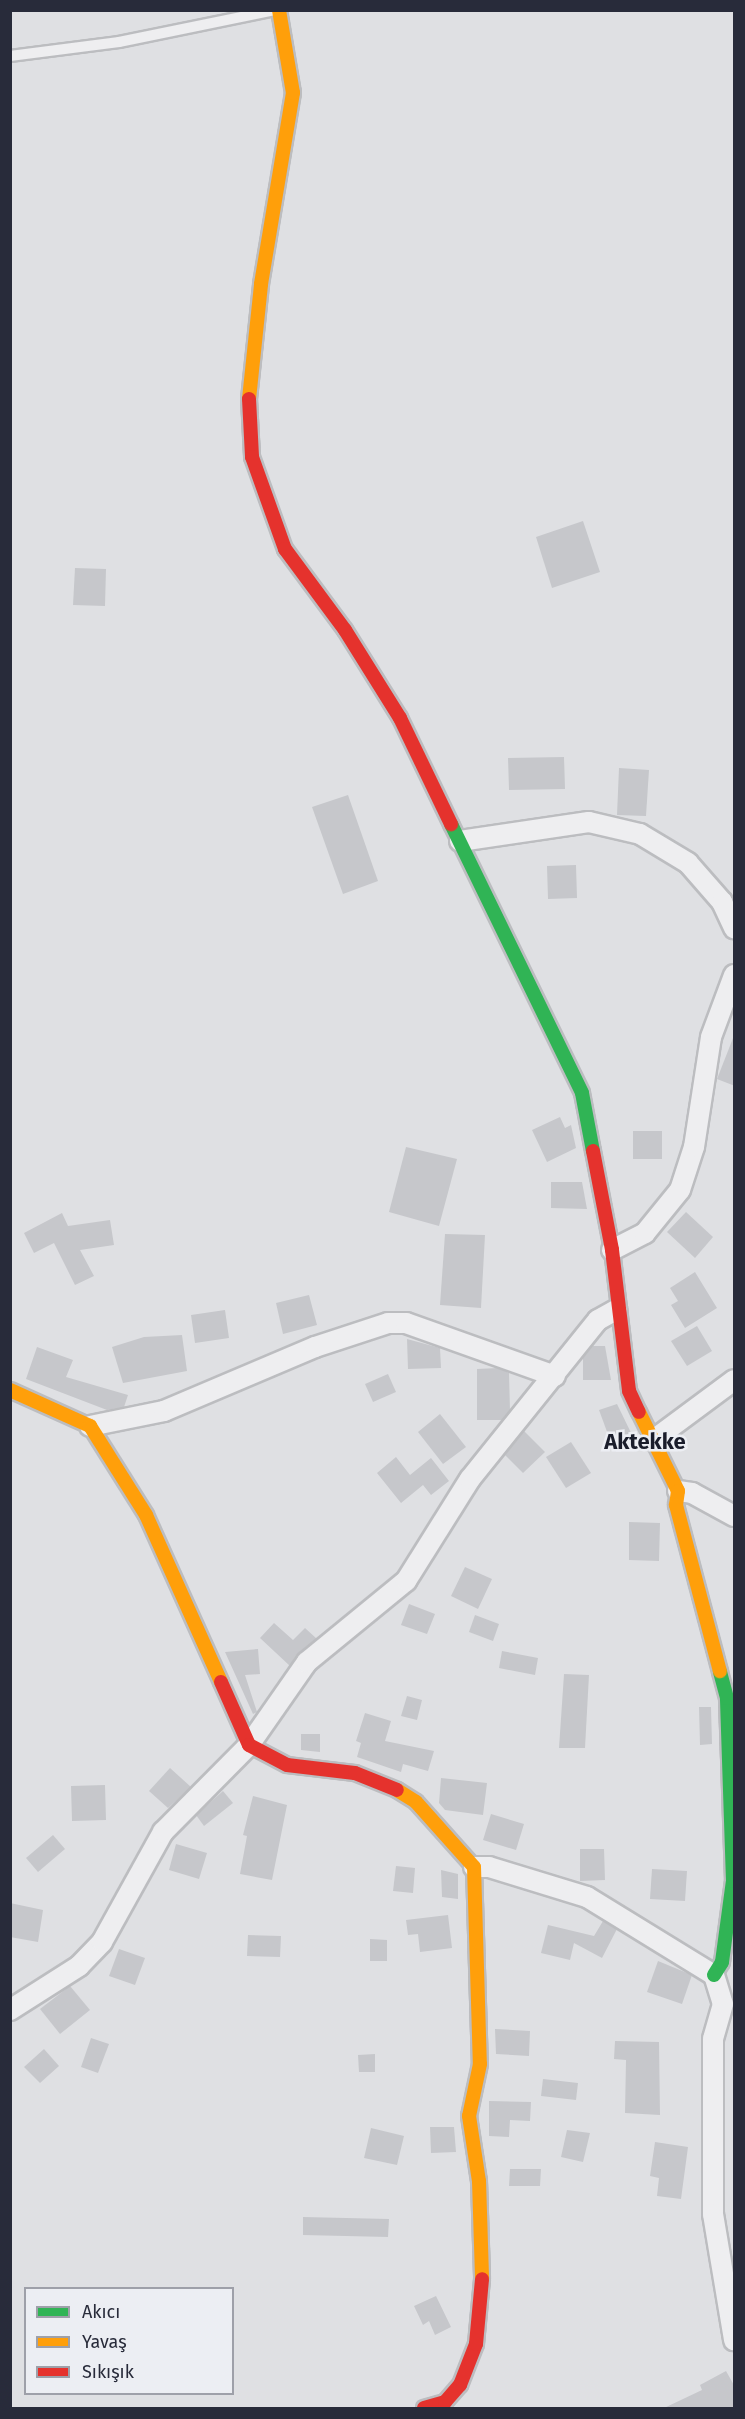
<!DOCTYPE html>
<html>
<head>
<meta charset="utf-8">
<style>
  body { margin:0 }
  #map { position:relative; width:745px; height:2419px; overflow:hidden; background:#dfe0e3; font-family:"Fira Sans",sans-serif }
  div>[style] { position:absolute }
  .building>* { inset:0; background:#c6c7cb }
  .roads { filter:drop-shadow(2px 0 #bcbdc0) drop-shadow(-2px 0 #bcbdc0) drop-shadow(0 2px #bcbdc0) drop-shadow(0 -2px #bcbdc0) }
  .lane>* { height:10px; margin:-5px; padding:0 5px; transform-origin:5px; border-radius:5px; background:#eeeef0 }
  .street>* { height:20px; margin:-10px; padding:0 10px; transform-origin:10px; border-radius:10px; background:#eeeef0 }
  .fast>* { height:14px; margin:-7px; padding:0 7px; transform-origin:7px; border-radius:7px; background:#30b455 }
  .slow>* { height:14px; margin:-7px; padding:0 7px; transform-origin:7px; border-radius:7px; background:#ff9f0a }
  .jam>* { height:14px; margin:-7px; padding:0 7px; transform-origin:7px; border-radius:7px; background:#e5322d }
  span { translate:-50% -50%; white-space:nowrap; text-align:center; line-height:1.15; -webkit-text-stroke:5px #eceef3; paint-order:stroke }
  .quarter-label { font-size:22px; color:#1a1d2b; font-weight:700 }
  .frame { position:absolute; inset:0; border:12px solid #282b3a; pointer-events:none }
  .legend { position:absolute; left:24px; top:2287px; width:210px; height:108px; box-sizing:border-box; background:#eceef3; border:2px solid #9ea0a9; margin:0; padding:8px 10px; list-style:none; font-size:18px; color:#282b3a }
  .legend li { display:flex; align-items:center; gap:12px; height:30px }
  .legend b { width:30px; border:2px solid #9ea0a9 }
</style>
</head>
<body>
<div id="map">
  <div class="building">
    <div style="clip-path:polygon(583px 521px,600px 572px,552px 588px,536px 537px)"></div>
    <div style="clip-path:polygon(75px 568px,106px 569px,105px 606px,73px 605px)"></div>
    <div style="clip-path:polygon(564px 757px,565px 789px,509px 790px,508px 758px)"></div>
    <div style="clip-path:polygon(619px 768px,649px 770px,646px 816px,617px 815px)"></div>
    <div style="clip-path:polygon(348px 795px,378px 881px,343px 894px,312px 807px)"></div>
    <div style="clip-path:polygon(576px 865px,577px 898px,548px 899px,547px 866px)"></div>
    <div style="clip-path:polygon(735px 1033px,735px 1086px,717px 1079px)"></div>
    <div style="clip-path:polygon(560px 1117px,565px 1128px,571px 1125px,576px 1148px,547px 1162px,532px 1130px)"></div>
    <div style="clip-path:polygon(633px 1131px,662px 1131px,662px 1159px,633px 1159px)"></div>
    <div style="clip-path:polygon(406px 1147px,457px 1159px,439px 1226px,389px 1212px)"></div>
    <div style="clip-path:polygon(551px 1182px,582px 1182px,587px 1209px,551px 1208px)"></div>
    <div style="clip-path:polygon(686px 1212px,713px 1237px,695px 1258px,667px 1232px)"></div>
    <div style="clip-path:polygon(62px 1213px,68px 1226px,110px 1220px,114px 1245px,80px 1250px,94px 1276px,75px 1285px,54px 1243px,34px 1253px,24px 1233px)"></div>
    <div style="clip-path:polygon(445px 1234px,485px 1235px,481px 1308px,440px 1305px)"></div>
    <div style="clip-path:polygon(695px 1272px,717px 1308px,685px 1328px,671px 1305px,678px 1301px,670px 1288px)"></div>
    <div style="clip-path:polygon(309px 1295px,317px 1325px,283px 1334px,276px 1303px)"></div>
    <div style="clip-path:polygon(225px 1310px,229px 1338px,195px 1343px,191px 1315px)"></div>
    <div style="clip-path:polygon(697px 1326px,712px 1351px,687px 1366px,671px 1341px)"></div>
    <div style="clip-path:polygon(182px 1335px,187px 1371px,123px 1383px,112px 1347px,144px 1337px)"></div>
    <div style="clip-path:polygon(407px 1339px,440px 1348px,441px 1368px,408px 1369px)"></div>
    <div style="clip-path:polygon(593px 1346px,605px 1346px,611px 1380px,583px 1380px,583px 1358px)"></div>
    <div style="clip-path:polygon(37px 1347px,73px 1360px,66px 1377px,128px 1395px,124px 1407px,107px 1410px,26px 1379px)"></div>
    <div style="clip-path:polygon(498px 1368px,509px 1373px,510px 1411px,502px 1420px,477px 1420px,477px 1369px)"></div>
    <div style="clip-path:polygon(388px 1374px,396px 1392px,373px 1402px,365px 1384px)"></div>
    <div style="clip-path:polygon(617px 1404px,635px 1441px,613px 1448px,599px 1410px)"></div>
    <div style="clip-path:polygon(440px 1414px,466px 1447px,443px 1464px,418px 1432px)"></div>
    <div style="clip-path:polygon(524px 1431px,545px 1452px,523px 1473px,505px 1455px)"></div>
    <div style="clip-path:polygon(571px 1442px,591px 1473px,566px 1488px,546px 1457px)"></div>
    <div style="clip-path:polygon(396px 1457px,410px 1475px,431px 1458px,449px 1481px,431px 1495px,423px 1485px,401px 1503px,377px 1473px)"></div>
    <div style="clip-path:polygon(629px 1522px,660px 1523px,659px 1561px,629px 1560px)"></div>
    <div style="clip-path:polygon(465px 1567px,492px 1579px,478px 1609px,451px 1596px)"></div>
    <div style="clip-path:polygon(409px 1604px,435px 1614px,427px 1634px,401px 1625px)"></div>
    <div style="clip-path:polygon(475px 1615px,499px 1624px,493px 1641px,469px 1632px)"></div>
    <div style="clip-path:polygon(274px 1623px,293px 1640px,305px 1628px,317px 1639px,290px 1666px,260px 1638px)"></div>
    <div style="clip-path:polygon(258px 1649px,260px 1674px,245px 1675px,257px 1712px,253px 1714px,225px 1652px)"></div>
    <div style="clip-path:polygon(502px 1651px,538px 1658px,535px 1675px,499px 1668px)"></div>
    <div style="clip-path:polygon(564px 1674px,589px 1675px,585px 1748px,559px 1748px)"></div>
    <div style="clip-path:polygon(407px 1696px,422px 1700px,417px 1720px,401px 1716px)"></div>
    <div style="clip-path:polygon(699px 1707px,711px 1707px,712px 1744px,700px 1745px)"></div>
    <div style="clip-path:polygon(365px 1713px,391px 1721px,385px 1741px,434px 1751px,428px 1771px,403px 1764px,401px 1772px,357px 1757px,361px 1743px,356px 1741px)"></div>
    <div style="clip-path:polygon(301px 1734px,320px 1734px,320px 1752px,301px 1750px)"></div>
    <div style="clip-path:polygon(170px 1768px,191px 1787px,168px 1808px,149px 1791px)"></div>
    <div style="clip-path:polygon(441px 1778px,487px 1783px,483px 1815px,445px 1810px,439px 1803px)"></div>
    <div style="clip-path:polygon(105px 1785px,106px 1820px,72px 1821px,71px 1786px)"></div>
    <div style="clip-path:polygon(223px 1791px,233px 1803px,204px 1826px,196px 1815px)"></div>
    <div style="clip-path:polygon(253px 1796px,287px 1805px,272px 1880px,240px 1874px,247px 1836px,243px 1835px)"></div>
    <div style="clip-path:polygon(491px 1814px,524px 1824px,516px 1850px,483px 1840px)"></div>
    <div style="clip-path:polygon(53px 1835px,65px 1849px,38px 1872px,26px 1858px)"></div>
    <div style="clip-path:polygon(176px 1844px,207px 1853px,199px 1879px,169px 1870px)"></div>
    <div style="clip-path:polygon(580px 1849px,604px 1849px,605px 1880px,580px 1881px)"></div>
    <div style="clip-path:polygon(396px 1866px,415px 1868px,413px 1893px,393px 1891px)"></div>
    <div style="clip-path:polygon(652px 1869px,687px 1871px,685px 1901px,650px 1899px)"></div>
    <div style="clip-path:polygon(441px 1870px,458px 1874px,458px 1899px,442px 1897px)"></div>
    <div style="clip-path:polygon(10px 1903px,43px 1910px,38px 1942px,10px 1937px)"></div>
    <div style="clip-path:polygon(448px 1915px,452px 1948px,420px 1952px,418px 1934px,408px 1935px,406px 1920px)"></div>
    <div style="clip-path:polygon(603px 1921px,617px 1929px,602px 1958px,574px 1943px,570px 1960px,541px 1953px,548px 1925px,594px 1936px)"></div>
    <div style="clip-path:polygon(248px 1935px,281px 1936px,280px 1957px,247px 1956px)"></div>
    <div style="clip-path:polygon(370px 1939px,387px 1940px,387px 1961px,370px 1961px)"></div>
    <div style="clip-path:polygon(119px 1949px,145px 1958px,135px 1985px,109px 1976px)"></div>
    <div style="clip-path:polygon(658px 1961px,692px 1975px,682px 2004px,647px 1992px)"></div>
    <div style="clip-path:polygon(70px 1986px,90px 2010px,60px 2034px,40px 2009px)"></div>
    <div style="clip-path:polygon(495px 2029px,530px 2031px,529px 2056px,496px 2054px)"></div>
    <div style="clip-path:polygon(91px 2038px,109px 2044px,98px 2073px,81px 2067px)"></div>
    <div style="clip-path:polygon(615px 2041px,659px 2042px,660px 2115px,625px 2113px,626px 2060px,614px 2059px)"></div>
    <div style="clip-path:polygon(44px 2049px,59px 2066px,40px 2083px,24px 2067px)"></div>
    <div style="clip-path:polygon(375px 2054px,375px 2072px,359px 2072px,358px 2055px)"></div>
    <div style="clip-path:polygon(543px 2079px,578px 2083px,576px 2100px,541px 2096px)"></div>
    <div style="clip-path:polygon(489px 2101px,531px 2102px,530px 2121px,510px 2120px,509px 2137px,489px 2136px)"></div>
    <div style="clip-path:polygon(430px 2127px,454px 2127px,456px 2152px,431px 2153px)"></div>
    <div style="clip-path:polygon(371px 2128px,404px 2136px,397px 2165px,364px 2158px)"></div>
    <div style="clip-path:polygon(567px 2130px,590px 2133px,583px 2162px,561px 2157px)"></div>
    <div style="clip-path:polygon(655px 2142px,688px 2147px,681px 2199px,657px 2196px,659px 2178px,650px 2176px)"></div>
    <div style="clip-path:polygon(510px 2169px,541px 2169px,540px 2186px,509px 2186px)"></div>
    <div style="clip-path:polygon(303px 2217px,389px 2219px,388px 2237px,303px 2235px)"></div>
    <div style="clip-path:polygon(436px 2296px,451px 2327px,435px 2335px,429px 2321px,423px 2325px,414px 2306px)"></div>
    <div style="clip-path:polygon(726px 2371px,735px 2387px,735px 2409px,662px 2409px,702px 2390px,700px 2385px)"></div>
  </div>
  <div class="roads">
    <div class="lane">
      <div style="left:10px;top:56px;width:110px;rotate:-7.3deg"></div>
      <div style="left:119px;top:42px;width:159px;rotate:-11.6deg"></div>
    </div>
    <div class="street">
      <div style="left:460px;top:841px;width:130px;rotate:-8.4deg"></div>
      <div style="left:589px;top:822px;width:52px;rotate:13.2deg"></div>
      <div style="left:640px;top:834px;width:56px;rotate:31.1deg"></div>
      <div style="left:688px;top:863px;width:52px;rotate:48.9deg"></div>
      <div style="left:722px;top:902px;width:29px;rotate:65deg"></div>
      <div style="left:612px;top:1250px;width:37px;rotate:-27deg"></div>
      <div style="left:645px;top:1233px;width:55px;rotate:-50.9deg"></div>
      <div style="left:680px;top:1190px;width:45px;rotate:-72deg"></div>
      <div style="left:694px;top:1147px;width:111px;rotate:-81.2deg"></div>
      <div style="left:711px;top:1037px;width:66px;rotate:-69.6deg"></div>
      <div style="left:90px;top:1426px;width:76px;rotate:-11.5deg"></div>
      <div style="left:164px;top:1411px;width:164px;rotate:-23deg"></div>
      <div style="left:315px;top:1347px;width:77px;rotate:-18.2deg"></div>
      <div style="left:388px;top:1323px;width:18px"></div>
      <div style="left:406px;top:1323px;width:158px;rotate:19.6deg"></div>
      <div style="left:656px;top:1438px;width:97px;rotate:-36.6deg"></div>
      <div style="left:678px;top:1491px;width:14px;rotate:8deg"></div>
      <div style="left:692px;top:1493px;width:48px;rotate:28.7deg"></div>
      <div style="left:474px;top:1867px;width:15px"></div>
      <div style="left:489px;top:1867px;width:102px;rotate:17deg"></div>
      <div style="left:587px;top:1897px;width:149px;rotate:31.6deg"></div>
      <div style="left:714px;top:1975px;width:30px;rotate:73deg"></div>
      <div style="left:723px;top:2004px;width:36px;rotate:106deg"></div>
      <div style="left:713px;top:2039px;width:175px;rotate:90deg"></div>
      <div style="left:713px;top:2214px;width:128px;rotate:80.5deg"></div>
      <div style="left:10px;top:2010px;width:82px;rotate:-32.5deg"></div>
      <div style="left:79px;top:1966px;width:33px;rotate:-46deg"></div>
      <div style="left:102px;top:1942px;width:126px;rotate:-61deg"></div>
      <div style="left:163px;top:1832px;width:122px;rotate:-45.3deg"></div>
      <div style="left:249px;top:1745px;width:101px;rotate:-55.1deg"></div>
      <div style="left:307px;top:1662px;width:128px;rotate:-39.3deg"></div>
      <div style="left:406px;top:1581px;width:120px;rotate:-57.9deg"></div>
      <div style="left:470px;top:1479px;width:204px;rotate:-51.2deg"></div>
      <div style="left:598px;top:1320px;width:21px;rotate:-29deg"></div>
    </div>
    <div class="fast">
      <div style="left:451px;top:824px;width:299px;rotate:64deg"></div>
      <div style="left:582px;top:1093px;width:59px;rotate:79.3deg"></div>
      <div style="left:714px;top:1975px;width:15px;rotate:-58deg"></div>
      <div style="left:722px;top:1962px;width:82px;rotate:-82.3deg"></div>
      <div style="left:733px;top:1881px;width:183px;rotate:-91.9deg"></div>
      <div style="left:727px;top:1698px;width:28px;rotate:-105deg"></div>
    </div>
    <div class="slow">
      <div style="left:249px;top:399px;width:116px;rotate:-84deg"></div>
      <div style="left:261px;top:284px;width:194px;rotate:-80.5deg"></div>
      <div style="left:293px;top:93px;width:84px;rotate:-99.6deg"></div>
      <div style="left:10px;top:1390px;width:88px;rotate:24.2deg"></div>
      <div style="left:90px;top:1426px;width:105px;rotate:57.8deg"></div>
      <div style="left:146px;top:1515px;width:183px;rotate:65.8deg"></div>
      <div style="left:639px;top:1412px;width:88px;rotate:63.7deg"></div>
      <div style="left:678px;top:1491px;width:14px;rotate:98deg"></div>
      <div style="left:676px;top:1505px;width:172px;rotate:75.2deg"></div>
      <div style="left:397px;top:1790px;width:22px;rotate:32deg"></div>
      <div style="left:416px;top:1802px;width:87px;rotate:48.3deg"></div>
      <div style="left:474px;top:1867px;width:197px;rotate:88.3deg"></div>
      <div style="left:480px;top:2064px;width:53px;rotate:101.9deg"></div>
      <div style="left:469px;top:2116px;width:66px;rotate:81.3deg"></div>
      <div style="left:479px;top:2181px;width:98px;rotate:88.2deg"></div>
    </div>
    <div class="jam">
      <div style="left:249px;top:399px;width:58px;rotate:87deg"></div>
      <div style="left:252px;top:457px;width:98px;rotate:70.3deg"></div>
      <div style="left:285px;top:549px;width:101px;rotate:53.5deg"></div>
      <div style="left:345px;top:630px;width:104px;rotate:58deg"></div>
      <div style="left:400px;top:718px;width:118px;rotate:64.3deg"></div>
      <div style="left:593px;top:1151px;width:101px;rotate:79.1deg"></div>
      <div style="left:612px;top:1250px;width:142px;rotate:83.1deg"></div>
      <div style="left:629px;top:1391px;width:23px;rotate:65deg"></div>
      <div style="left:221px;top:1682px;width:69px;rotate:66deg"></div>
      <div style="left:249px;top:1745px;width:43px;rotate:27.8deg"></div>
      <div style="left:287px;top:1765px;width:68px;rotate:6.7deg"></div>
      <div style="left:355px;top:1773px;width:45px;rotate:22deg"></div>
      <div style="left:424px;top:2408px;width:22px;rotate:-16deg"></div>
      <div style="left:445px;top:2402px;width:23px;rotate:-49deg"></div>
      <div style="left:460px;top:2385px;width:44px;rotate:-68.7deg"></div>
      <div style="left:476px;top:2344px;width:65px;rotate:-84.7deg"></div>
    </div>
  </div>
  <div class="quarter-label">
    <span style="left:645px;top:1442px">Aktekke</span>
  </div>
  <div class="frame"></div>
  <ul class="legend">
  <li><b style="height:8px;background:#30b455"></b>Akıcı</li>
  <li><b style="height:8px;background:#ff9f0a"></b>Yavaş</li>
  <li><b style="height:8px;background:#e5322d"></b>Sıkışık</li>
  </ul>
</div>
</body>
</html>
